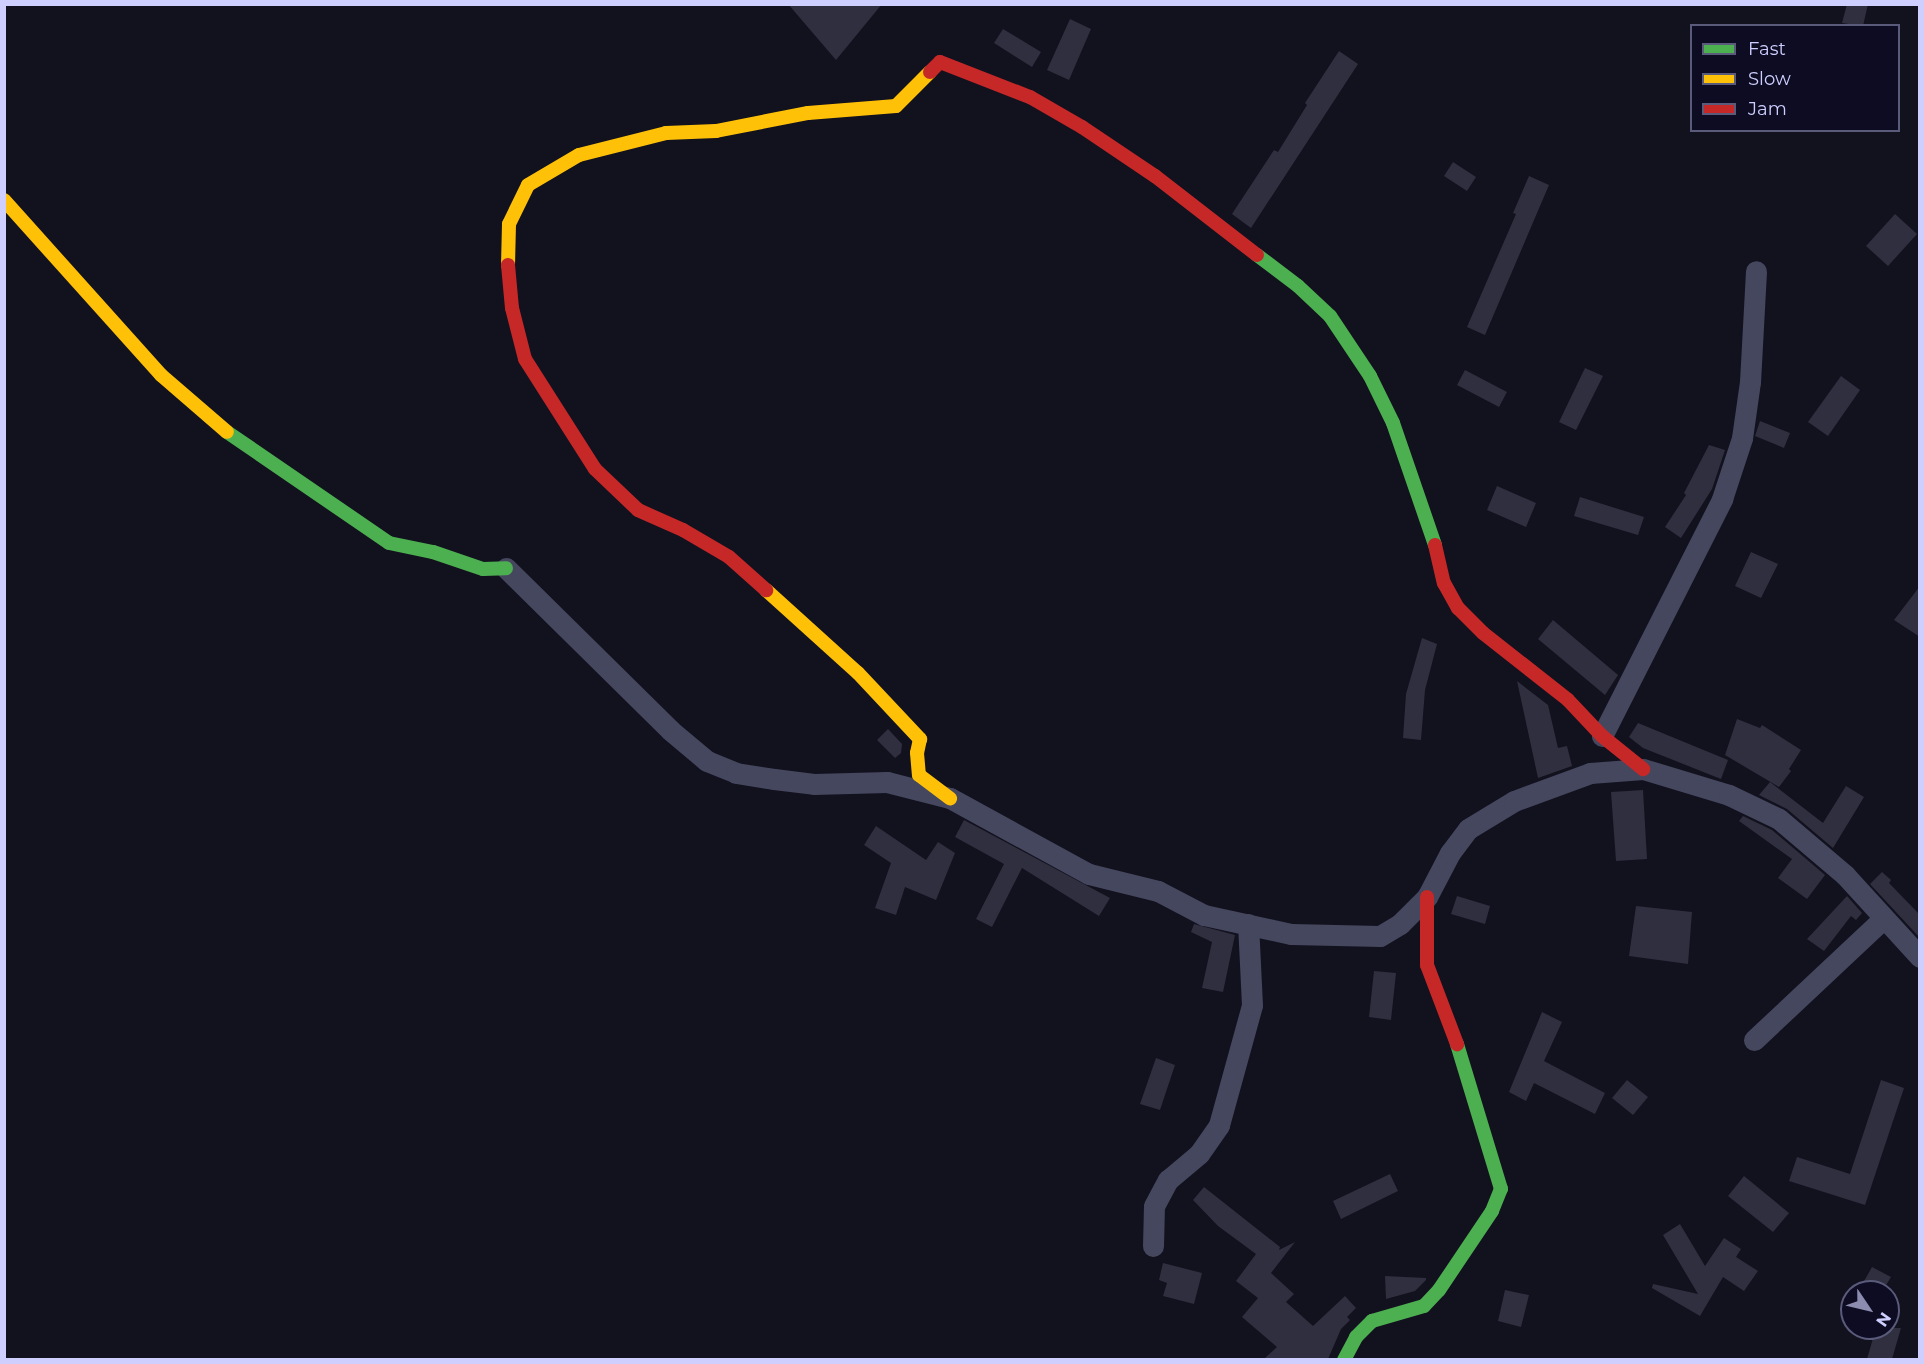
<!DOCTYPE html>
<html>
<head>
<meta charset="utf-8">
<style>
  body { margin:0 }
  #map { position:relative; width:1924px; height:1364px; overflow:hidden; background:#12111e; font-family:Montserrat,sans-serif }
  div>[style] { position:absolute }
  .building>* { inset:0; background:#302f40 }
  .street>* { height:21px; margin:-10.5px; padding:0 10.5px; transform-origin:10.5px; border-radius:10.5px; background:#45475f }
  .fast>* { height:14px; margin:-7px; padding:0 7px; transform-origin:7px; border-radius:7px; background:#4caf50 }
  .slow>* { height:14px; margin:-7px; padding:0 7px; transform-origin:7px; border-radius:7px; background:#ffc107 }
  .jam>* { height:14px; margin:-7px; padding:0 7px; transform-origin:7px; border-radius:7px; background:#c62828 }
  span { translate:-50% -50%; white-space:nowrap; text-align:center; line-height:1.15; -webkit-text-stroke:4.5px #0d0c23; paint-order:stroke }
  .frame { position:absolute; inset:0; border:6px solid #cecfff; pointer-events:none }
  .legend { position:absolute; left:1690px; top:24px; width:210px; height:108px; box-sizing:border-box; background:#0d0c23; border:2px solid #5a5a7b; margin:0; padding:8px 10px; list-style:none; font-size:18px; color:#cecfff }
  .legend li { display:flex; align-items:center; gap:12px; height:30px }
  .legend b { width:30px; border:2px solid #5a5a7b }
  .north { position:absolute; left:1840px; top:1280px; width:60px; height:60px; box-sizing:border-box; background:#0d0c23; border:2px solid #5a5a7b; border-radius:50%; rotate:125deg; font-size:16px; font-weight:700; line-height:24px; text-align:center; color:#cecfff }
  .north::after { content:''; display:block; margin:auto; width:21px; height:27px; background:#8c8cb0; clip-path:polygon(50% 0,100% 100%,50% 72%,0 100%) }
</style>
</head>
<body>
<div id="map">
  <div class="building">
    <div style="clip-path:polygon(788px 4px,882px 4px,836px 60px)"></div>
    <div style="clip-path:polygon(1847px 4px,1868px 4px,1863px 26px,1842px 23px)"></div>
    <div style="clip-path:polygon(1070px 19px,1091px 29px,1069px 80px,1047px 70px)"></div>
    <div style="clip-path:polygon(1003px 29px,1041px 52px,1032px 67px,994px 43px)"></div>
    <div style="clip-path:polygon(1339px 51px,1358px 64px,1251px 228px,1232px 214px,1274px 150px,1278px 152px,1307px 105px,1305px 103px)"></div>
    <div style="clip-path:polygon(1453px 162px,1476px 177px,1467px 191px,1444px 176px)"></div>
    <div style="clip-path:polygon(1529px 176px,1549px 185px,1485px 335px,1467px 327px,1516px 214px,1513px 213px)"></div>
    <div style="clip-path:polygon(1895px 214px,1917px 234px,1888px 266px,1866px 246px)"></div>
    <div style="clip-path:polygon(1585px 368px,1603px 376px,1576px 430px,1559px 422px)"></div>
    <div style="clip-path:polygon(1465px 370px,1507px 392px,1499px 407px,1457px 385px)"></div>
    <div style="clip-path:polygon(1841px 376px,1860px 390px,1828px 436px,1808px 422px)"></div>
    <div style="clip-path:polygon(1760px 421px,1790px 433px,1784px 448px,1755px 436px)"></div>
    <div style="clip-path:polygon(1709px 445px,1725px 450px,1712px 489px,1681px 538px,1665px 527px,1686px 495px,1684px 493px)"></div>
    <div style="clip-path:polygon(1497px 486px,1536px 503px,1526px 527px,1487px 510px)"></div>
    <div style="clip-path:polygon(1580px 497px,1644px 517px,1638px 535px,1574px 516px)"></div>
    <div style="clip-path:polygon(1751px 552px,1778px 564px,1761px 598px,1735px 586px)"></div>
    <div style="clip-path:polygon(1920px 586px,1920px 637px,1894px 620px)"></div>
    <div style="clip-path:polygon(1553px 620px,1618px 675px,1605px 695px,1538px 639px)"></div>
    <div style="clip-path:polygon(1422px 638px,1437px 644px,1425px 690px,1421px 740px,1403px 738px,1406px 694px)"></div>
    <div style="clip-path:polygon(1517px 681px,1548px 705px,1558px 748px,1567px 746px,1572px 766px,1538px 778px)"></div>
    <div style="clip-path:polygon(1737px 719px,1760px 728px,1762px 725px,1801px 750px,1789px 769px,1791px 771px,1779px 787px,1725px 755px)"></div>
    <div style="clip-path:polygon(1638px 723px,1728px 760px,1721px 779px,1643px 748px,1629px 737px)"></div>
    <div style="clip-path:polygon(888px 729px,902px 744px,901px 753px,895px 758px,877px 740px)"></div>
    <div style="clip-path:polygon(1770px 782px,1823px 823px,1846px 786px,1864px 797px,1833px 848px,1787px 809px,1759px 795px)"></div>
    <div style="clip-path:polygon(1643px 790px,1647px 859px,1616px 861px,1611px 792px)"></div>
    <div style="clip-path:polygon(1743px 816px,1772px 830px,1825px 875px,1807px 899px,1778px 878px,1792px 859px,1739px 821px)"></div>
    <div style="clip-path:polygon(964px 820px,1110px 898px,1099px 916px,1022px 868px,992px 927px,976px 919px,1004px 864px,955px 837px)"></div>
    <div style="clip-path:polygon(876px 826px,926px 860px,938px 842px,955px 853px,936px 900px,905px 887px,896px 915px,875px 908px,891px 863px,864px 845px)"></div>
    <div style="clip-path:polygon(1882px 872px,1891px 880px,1889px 883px,1920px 915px,1920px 938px,1870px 884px)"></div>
    <div style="clip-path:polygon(1457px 896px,1490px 906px,1485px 924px,1451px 914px)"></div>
    <div style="clip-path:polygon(1847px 896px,1862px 913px,1856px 920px,1851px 916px,1824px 951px,1807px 939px)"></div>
    <div style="clip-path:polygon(1636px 906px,1692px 912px,1688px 964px,1629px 956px)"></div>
    <div style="clip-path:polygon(1194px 924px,1235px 935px,1223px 992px,1202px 988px,1212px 942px,1191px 932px)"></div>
    <div style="clip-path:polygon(1374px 971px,1396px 973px,1391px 1020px,1369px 1017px)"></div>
    <div style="clip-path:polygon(1542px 1012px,1562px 1022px,1544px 1061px,1605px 1093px,1595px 1114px,1534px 1083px,1526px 1101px,1509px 1092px)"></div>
    <div style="clip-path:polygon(1156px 1058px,1175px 1065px,1160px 1110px,1140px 1104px)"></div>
    <div style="clip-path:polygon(1627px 1080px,1648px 1097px,1633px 1115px,1612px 1098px)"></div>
    <div style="clip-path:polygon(1881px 1080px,1904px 1088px,1865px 1205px,1789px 1181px,1797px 1157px,1850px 1174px)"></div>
    <div style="clip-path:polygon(1390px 1174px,1398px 1191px,1341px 1219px,1333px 1201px)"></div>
    <div style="clip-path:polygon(1744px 1176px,1789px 1213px,1773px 1232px,1728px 1196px)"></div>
    <div style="clip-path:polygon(1204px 1187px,1280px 1247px,1279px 1250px,1295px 1242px,1271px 1273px,1294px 1294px,1286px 1302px,1313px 1326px,1345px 1296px,1356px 1308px,1347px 1317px,1350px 1320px,1341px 1329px,1328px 1359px,1264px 1359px,1277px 1347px,1242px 1317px,1258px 1298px,1236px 1281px,1256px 1254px,1218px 1226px,1193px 1200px)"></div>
    <div style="clip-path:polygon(1680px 1224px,1705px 1266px,1724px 1238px,1741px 1249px,1736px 1257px,1758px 1271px,1744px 1291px,1723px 1277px,1700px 1316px,1652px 1288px,1653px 1284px,1698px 1294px,1663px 1235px)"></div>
    <div style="clip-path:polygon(1163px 1263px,1202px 1273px,1194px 1304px,1163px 1296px,1167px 1283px,1159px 1280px)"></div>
    <div style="clip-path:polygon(1872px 1267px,1891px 1277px,1882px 1292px,1858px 1292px)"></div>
    <div style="clip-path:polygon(1385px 1276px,1426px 1278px,1426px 1280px,1415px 1291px,1386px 1299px)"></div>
    <div style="clip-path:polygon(1505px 1290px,1529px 1295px,1521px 1327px,1498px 1321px)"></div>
    <div style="clip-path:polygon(1876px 1328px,1901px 1328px,1892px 1359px,1867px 1359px)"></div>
  </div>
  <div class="street">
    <div style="left:506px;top:568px;width:231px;rotate:44.6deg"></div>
    <div style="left:670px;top:730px;width:48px;rotate:40deg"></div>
    <div style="left:707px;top:761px;width:31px;rotate:22deg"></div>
    <div style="left:736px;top:773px;width:38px;rotate:9deg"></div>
    <div style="left:774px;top:779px;width:40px;rotate:7.1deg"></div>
    <div style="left:814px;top:784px;width:73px;rotate:-1.6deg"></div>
    <div style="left:887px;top:782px;width:65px;rotate:14.3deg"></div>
    <div style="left:950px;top:798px;width:158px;rotate:28.7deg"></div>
    <div style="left:1089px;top:874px;width:71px;rotate:13.8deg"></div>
    <div style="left:1158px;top:891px;width:52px;rotate:27.6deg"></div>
    <div style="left:1204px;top:915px;width:89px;rotate:12.3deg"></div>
    <div style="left:1291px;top:934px;width:89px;rotate:1.3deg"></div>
    <div style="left:1380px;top:936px;width:23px;rotate:-31deg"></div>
    <div style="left:1400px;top:924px;width:38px;rotate:-45deg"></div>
    <div style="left:1427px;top:897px;width:50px;rotate:-62.4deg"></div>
    <div style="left:1450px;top:853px;width:30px;rotate:-53deg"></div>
    <div style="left:1468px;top:829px;width:54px;rotate:-31.3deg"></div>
    <div style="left:1514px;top:801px;width:81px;rotate:-20.2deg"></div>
    <div style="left:1590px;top:773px;width:53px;rotate:-4.3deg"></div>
    <div style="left:1643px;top:769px;width:90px;rotate:16.8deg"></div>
    <div style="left:1729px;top:795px;width:55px;rotate:25.6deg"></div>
    <div style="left:1779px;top:819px;width:87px;rotate:40.3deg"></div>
    <div style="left:1845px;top:875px;width:111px;rotate:47.6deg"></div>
    <div style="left:1602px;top:736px;width:266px;rotate:-63.1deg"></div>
    <div style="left:1722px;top:499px;width:64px;rotate:-71.8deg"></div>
    <div style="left:1742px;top:438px;width:57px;rotate:-81.9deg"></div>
    <div style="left:1750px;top:382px;width:111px;rotate:-86.9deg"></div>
    <div style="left:1754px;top:1040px;width:177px;rotate:-43.2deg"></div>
    <div style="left:1153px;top:1246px;width:40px;rotate:-88.6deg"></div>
    <div style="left:1154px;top:1206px;width:30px;rotate:-62deg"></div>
    <div style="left:1168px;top:1180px;width:40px;rotate:-40deg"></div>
    <div style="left:1199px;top:1154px;width:35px;rotate:-55deg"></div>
    <div style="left:1219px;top:1125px;width:124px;rotate:-74.6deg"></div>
    <div style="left:1252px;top:1005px;width:81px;rotate:-92.8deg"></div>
  </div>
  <div class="fast">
    <div style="left:1257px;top:255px;width:51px;rotate:37.1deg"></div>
    <div style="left:1298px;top:286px;width:44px;rotate:43.2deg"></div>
    <div style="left:1330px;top:316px;width:72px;rotate:56.3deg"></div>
    <div style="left:1370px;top:376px;width:52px;rotate:63.9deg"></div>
    <div style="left:1393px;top:423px;width:129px;rotate:71deg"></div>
    <div style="left:227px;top:432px;width:196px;rotate:34.4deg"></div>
    <div style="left:389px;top:543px;width:45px;rotate:11.6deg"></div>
    <div style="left:433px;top:552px;width:53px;rotate:18.8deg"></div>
    <div style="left:483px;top:569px;width:23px;rotate:-2deg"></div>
    <div style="left:1344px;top:1360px;width:26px;rotate:-62deg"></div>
    <div style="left:1356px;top:1337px;width:23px;rotate:-45deg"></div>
    <div style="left:1372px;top:1321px;width:54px;rotate:-16.1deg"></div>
    <div style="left:1424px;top:1306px;width:22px;rotate:-47deg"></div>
    <div style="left:1439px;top:1290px;width:95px;rotate:-56.1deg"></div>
    <div style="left:1492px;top:1211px;width:24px;rotate:-68deg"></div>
    <div style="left:1501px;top:1189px;width:152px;rotate:-106.9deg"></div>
  </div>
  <div class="slow">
    <div style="left:4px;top:200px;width:235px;rotate:48.1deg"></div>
    <div style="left:161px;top:375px;width:87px;rotate:40.8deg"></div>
    <div style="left:508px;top:265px;width:41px;rotate:-88.6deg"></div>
    <div style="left:509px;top:224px;width:43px;rotate:-64deg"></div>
    <div style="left:528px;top:185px;width:59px;rotate:-30.5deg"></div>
    <div style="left:579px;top:155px;width:90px;rotate:-14.2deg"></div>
    <div style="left:666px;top:133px;width:50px;rotate:-2.3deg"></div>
    <div style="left:716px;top:131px;width:94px;rotate:-11.1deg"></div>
    <div style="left:808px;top:113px;width:88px;rotate:-4.5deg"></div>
    <div style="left:896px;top:106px;width:48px;rotate:-45deg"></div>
    <div style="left:766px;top:590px;width:124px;rotate:42.1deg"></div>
    <div style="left:858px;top:673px;width:91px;rotate:46.8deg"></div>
    <div style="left:920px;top:739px;width:14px;rotate:102deg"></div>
    <div style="left:917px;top:753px;width:22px;rotate:85deg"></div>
    <div style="left:919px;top:775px;width:39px;rotate:37deg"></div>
  </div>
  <div class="jam">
    <div style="left:930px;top:72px;width:14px;rotate:-45deg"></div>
    <div style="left:940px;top:62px;width:97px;rotate:21.3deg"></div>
    <div style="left:1030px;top:97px;width:60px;rotate:30deg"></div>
    <div style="left:1082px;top:127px;width:88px;rotate:33.9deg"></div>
    <div style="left:1155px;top:176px;width:129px;rotate:37.8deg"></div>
    <div style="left:508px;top:265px;width:43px;rotate:84.7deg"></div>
    <div style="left:512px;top:308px;width:53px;rotate:75.7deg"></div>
    <div style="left:525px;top:359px;width:130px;rotate:57.5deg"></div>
    <div style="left:595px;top:469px;width:59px;rotate:43.6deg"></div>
    <div style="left:638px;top:510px;width:49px;rotate:24deg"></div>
    <div style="left:683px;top:530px;width:53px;rotate:30.4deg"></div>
    <div style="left:729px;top:557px;width:50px;rotate:41.7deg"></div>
    <div style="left:1435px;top:545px;width:39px;rotate:77deg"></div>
    <div style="left:1444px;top:583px;width:29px;rotate:61deg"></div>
    <div style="left:1458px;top:608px;width:35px;rotate:45deg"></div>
    <div style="left:1483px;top:633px;width:108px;rotate:38.2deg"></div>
    <div style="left:1568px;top:700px;width:50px;rotate:46.6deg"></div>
    <div style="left:1602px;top:736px;width:53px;rotate:38.8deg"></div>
    <div style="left:1427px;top:897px;width:68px;rotate:90deg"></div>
    <div style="left:1427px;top:965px;width:85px;rotate:69.2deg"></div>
  </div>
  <div class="frame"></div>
  <ul class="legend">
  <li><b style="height:8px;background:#4caf50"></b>Fast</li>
  <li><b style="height:8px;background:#ffc107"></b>Slow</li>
  <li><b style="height:8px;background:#c62828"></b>Jam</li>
  </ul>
  <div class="north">N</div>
</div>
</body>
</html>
